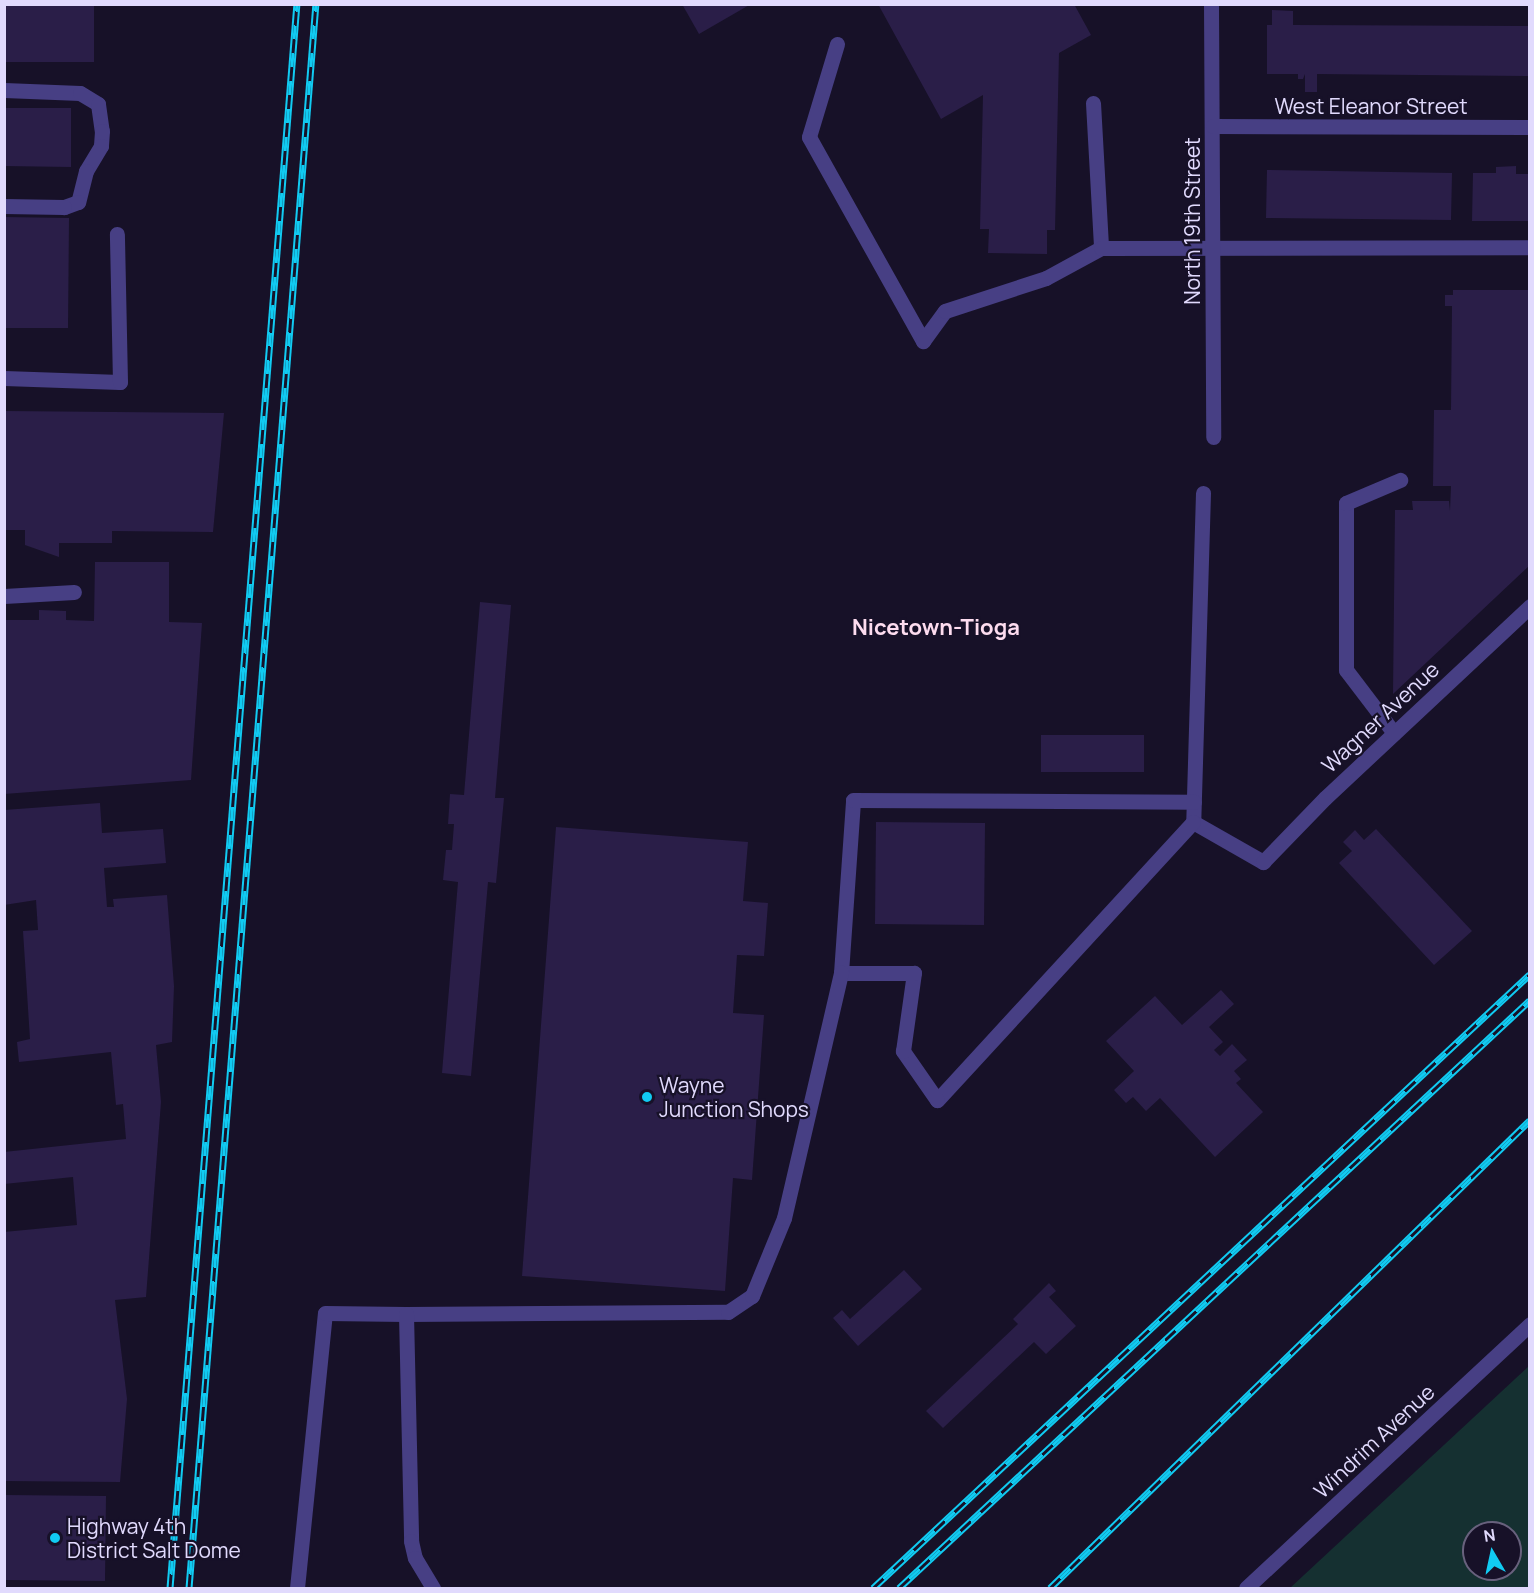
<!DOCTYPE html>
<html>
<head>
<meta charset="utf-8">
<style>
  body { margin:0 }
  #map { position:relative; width:1534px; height:1593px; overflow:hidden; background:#171128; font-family:Manrope,sans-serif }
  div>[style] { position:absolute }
  .green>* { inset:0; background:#153031 }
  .building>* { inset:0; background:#2a1e48 }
  .lane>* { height:15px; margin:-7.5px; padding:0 7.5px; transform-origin:7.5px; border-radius:7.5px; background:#473f84 }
  .street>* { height:15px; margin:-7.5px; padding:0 7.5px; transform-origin:7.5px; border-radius:7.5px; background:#473f84 }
  .rail>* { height:7px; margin-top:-3.5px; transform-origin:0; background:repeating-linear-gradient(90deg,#171128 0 14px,#11cbf2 0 28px); box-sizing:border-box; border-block:2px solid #11cbf2 }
  .dots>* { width:16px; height:16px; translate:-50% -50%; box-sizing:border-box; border:3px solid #171128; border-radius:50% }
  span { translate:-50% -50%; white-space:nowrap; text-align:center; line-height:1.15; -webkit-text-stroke:4.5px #171128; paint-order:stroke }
  .street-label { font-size:21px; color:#e1dafd }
  .poi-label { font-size:21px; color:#e1dafd }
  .left { translate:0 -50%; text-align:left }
  .neighbourhood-label { font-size:22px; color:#fddcef; font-weight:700 }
  .frame { position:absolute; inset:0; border:6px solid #e1dafd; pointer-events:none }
  .north { position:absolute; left:1462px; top:1521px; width:60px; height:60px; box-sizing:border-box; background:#171128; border:2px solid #68617d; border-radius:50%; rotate:351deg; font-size:16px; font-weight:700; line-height:24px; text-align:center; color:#e1dafd }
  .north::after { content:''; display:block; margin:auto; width:21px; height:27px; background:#11cbf2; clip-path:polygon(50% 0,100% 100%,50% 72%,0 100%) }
</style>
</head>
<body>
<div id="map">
  <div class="green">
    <div style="clip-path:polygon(evenodd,1529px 1366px,1529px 1588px,1290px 1588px,1529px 1366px,1474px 1533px,1510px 1533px,1510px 1569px,1474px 1569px,1474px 1533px)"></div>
  </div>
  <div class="building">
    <div style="clip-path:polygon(4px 4px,94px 4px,94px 62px,4px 62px)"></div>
    <div style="clip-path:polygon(682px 4px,751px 4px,699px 34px)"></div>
    <div style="clip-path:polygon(878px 4px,1074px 4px,1091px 35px,1059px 53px,1055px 230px,1047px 230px,1047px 254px,988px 253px,989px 229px,980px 229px,983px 95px,941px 119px)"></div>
    <div style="clip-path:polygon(1272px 10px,1293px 11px,1293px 25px,1530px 26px,1530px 76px,1317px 74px,1317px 92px,1305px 92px,1305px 74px,1303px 79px,1298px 79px,1298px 74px,1267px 74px,1267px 25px,1272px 25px)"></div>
    <div style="clip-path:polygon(4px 108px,71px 108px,71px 167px,4px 166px)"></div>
    <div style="clip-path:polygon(1516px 166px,1516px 174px,1530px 174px,1530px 221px,1472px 221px,1473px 173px,1496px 173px,1496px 167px)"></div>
    <div style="clip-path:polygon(1267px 170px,1452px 173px,1451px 220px,1266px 218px)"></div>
    <div style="clip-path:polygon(4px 217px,69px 218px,68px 328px,4px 328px)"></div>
    <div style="clip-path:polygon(1453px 290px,1530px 290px,1530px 565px,1393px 694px,1395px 510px,1413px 510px,1412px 501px,1449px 501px,1450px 511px,1451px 486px,1433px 486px,1434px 410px,1451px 410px,1452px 306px,1445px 306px,1445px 295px,1453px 295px)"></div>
    <div style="clip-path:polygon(4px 411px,224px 413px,213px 532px,112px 531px,112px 543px,59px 543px,59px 557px,25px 545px,25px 530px,4px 530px)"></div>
    <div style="clip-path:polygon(95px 562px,169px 562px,169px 622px,202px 623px,191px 780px,4px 794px,4px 620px,39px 620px,39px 610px,66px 611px,66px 620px,94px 621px)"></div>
    <div style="clip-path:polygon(480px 602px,511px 605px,495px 798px,504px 798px,496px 883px,488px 882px,471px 1076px,442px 1073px,458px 882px,443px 880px,446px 850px,452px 850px,454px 824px,448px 824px,450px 794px,464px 795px)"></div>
    <div style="clip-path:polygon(1041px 735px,1144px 735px,1144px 772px,1041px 772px)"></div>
    <div style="clip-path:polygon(100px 803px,102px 833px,163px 829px,166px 863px,104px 868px,107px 907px,114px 907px,113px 899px,167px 895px,174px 986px,172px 1042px,156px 1045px,161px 1102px,146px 1297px,115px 1300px,127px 1399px,120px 1482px,4px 1481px,4px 1232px,77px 1225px,73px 1177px,4px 1184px,4px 1152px,126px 1139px,123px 1104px,116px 1105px,111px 1052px,19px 1062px,17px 1042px,30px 1039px,23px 931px,38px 930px,36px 900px,4px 905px,4px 810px)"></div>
    <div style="clip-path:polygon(876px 822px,985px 823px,984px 925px,875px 924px)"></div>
    <div style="clip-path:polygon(556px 827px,748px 842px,743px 901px,768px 903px,764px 956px,737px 955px,733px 1013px,764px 1015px,752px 1180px,733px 1178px,725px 1291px,522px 1276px)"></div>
    <div style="clip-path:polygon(1376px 829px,1472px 931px,1434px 965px,1339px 863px,1352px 851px,1343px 842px,1355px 830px,1364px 840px)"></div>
    <div style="clip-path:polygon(1221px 990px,1234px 1004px,1209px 1027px,1223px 1042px,1214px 1050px,1220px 1056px,1232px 1044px,1247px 1060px,1234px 1071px,1241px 1079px,1236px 1083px,1263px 1112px,1215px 1157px,1160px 1098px,1146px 1111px,1133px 1097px,1126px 1103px,1114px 1090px,1134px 1071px,1106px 1041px,1155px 996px,1182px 1025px)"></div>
    <div style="clip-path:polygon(904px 1270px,922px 1289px,858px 1346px,833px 1318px,842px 1310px,850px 1319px)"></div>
    <div style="clip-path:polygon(1049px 1283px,1056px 1291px,1049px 1297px,1076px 1326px,1046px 1354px,1034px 1342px,943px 1428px,926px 1411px,1018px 1324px,1013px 1319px)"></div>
    <div style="clip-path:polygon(5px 1495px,106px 1496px,105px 1581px,5px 1580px)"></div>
  </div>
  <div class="lane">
    <div style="left:837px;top:44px;width:97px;rotate:106.8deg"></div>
    <div style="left:809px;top:137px;width:234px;rotate:60.8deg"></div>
    <div style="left:923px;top:341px;width:37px;rotate:-54deg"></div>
    <div style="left:945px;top:311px;width:106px;rotate:-18.1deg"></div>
    <div style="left:1046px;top:278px;width:63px;rotate:-28.6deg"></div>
    <div style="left:4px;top:90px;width:76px;rotate:2.3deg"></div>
    <div style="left:80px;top:93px;width:21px;rotate:31deg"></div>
    <div style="left:98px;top:104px;width:27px;rotate:82deg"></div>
    <div style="left:102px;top:131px;width:15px;rotate:94deg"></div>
    <div style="left:101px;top:146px;width:29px;rotate:121deg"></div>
    <div style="left:86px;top:171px;width:32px;rotate:104deg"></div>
    <div style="left:78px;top:202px;width:15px;rotate:160deg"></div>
    <div style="left:64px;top:207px;width:60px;rotate:-179deg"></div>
    <div style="left:1093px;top:103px;width:145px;rotate:86.8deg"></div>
    <div style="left:1101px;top:248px;width:429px;rotate:-0.1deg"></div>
    <div style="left:4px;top:378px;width:116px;rotate:2deg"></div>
    <div style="left:120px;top:382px;width:148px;rotate:-91.2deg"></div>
    <div style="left:1203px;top:493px;width:329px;rotate:91.7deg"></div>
    <div style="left:1193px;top:822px;width:81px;rotate:29.7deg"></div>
    <div style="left:4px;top:596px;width:70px;rotate:-3.3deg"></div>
    <div style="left:1394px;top:733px;width:79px;rotate:-127.3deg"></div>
    <div style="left:1346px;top:670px;width:167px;rotate:-90deg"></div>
    <div style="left:1346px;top:503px;width:59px;rotate:-23.1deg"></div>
    <div style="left:1193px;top:822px;width:378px;rotate:132.6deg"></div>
    <div style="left:937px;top:1100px;width:60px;rotate:-124.8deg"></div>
    <div style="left:903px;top:1051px;width:79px;rotate:-82deg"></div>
    <div style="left:914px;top:973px;width:73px;rotate:180deg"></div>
    <div style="left:841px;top:973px;width:173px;rotate:-86deg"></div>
    <div style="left:853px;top:800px;width:341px;rotate:0.3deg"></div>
    <div style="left:406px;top:1314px;width:322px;rotate:-0.4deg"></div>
    <div style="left:728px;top:1312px;width:29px;rotate:-34deg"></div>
    <div style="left:752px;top:1296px;width:84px;rotate:-67.7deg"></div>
    <div style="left:784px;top:1218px;width:252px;rotate:-76.9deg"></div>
    <div style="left:297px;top:1588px;width:276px;rotate:-84.2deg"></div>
    <div style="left:325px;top:1313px;width:81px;rotate:0.7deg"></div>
    <div style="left:406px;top:1314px;width:227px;rotate:88.7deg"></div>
    <div style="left:411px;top:1541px;width:17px;rotate:77deg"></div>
    <div style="left:415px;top:1558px;width:35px;rotate:59deg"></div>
  </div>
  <div class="street">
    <div style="left:1211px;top:4px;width:433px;rotate:89.7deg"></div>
    <div style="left:1213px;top:126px;width:317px;rotate:0.2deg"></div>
    <div style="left:1263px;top:862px;width:89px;rotate:-45.9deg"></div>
    <div style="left:1325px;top:798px;width:281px;rotate:-43.1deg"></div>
    <div style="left:1246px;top:1588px;width:388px;rotate:-42.9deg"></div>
  </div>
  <div class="rail">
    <div style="left:170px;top:1588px;width:1589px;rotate:-85.42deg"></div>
    <div style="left:189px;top:1588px;width:1589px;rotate:-85.42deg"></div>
    <div style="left:873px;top:1588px;width:899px;rotate:-43.06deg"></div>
    <div style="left:899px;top:1588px;width:862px;rotate:-42.98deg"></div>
    <div style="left:1050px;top:1588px;width:670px;rotate:-44.27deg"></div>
  </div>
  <div class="dots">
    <div style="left:647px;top:1097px;background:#11cbf2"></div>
    <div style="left:55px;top:1538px;background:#11cbf2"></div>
  </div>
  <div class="street-label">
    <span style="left:1371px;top:106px">West Eleanor Street</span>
    <span style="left:1192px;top:221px;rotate:-90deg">North 19th Street</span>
    <span style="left:1380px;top:717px;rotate:-43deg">Wagner Avenue</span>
    <span style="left:1374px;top:1441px;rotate:-43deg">Windrim Avenue</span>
  </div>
  <div class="poi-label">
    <span class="left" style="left:659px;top:1097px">Wayne<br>Junction Shops</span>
    <span class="left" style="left:67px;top:1538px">Highway 4th<br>District Salt Dome</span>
  </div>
  <div class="neighbourhood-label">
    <span style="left:936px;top:628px">Nicetown-Tioga</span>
  </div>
  <div class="frame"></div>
  <div class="north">N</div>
</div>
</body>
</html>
